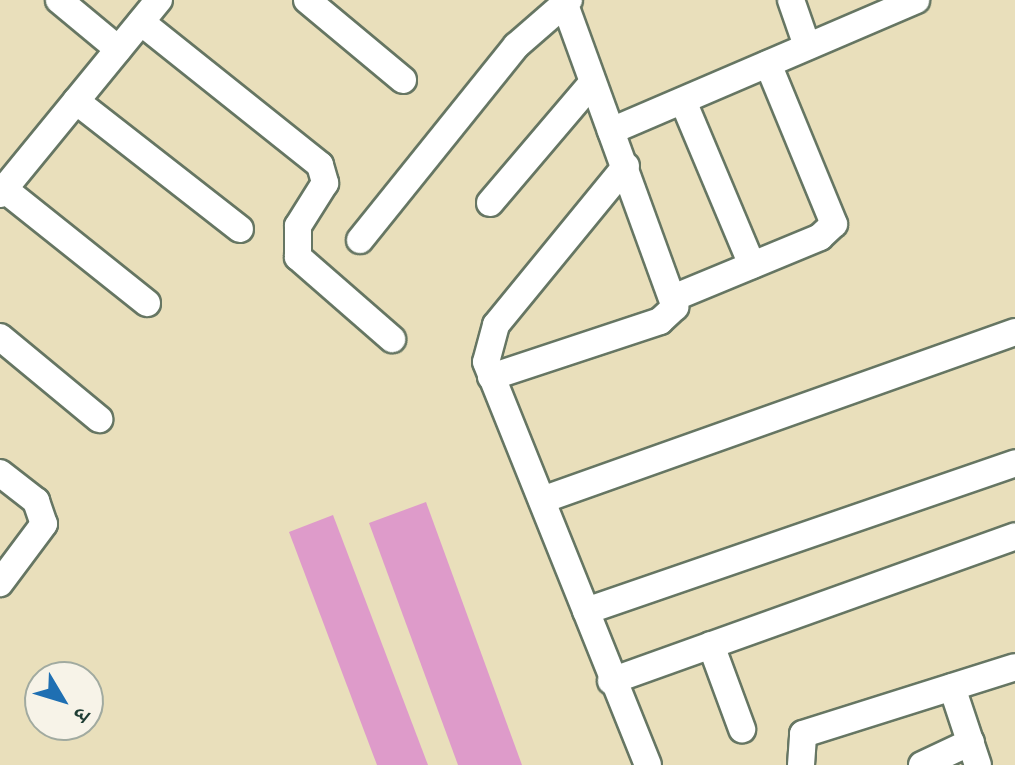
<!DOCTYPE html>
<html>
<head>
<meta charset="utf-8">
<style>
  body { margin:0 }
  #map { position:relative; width:1015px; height:765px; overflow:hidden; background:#e9dfbb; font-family:"IM FELL Great Primer","Noto Serif Devanagari",serif }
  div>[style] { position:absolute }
  .building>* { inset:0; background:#de9bca }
  .roads { filter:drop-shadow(2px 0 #667663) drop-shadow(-2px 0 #667663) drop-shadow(0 2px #667663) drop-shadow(0 -2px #667663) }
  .minor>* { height:26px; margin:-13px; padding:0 13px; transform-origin:13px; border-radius:13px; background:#fff }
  span { translate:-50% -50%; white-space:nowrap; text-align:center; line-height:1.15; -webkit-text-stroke:6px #f7f3e8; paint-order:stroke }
  .north { position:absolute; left:24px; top:661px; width:80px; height:80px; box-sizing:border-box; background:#f7f3e8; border:2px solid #a1aaa0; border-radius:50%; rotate:128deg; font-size:22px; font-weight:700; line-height:32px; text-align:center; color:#1f3d34 }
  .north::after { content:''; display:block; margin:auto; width:28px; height:36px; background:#1f6fb2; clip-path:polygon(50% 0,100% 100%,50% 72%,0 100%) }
</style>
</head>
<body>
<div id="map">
  <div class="building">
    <div style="clip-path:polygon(426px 502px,522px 765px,458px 765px,369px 523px)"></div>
    <div style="clip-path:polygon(333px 515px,428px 765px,377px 765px,289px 532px)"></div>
  </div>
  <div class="roads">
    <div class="minor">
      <div style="left:59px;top:0;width:77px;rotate:39.7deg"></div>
      <div style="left:307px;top:0;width:125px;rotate:39.8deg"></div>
      <div style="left:791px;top:0;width:49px;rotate:70.8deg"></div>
      <div style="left:141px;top:22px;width:229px;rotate:38.6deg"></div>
      <div style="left:320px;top:165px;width:19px;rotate:74deg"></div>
      <div style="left:325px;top:183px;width:51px;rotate:122.1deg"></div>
      <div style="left:298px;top:226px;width:31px;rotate:90deg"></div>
      <div style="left:298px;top:257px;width:125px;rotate:41.1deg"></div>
      <div style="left:76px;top:101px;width:208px;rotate:38deg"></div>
      <div style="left:683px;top:101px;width:178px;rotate:67.2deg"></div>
      <div style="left:611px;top:131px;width:332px;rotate:-23.2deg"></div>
      <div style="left:626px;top:166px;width:205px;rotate:129.3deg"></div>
      <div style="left:496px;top:325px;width:38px;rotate:105deg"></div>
      <div style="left:486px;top:362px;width:434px;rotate:68.1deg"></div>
      <div style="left:4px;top:189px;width:183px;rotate:38.6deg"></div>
      <div style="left:0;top:194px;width:251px;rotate:-50.7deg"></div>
      <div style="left:490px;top:203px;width:157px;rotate:-49.6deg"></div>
      <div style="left:360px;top:240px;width:249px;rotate:-51.2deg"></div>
      <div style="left:516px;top:46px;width:70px;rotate:-41deg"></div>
      <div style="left:673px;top:298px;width:159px;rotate:-22.5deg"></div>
      <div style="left:820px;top:237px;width:19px;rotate:-43deg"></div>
      <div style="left:834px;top:224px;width:173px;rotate:-112.4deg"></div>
      <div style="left:0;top:337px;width:129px;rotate:39.6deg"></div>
      <div style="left:491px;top:377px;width:178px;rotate:-18.3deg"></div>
      <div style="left:660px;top:321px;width:21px;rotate:-43deg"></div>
      <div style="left:675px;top:307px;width:327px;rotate:-110deg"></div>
      <div style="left:0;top:473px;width:46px;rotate:37.9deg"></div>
      <div style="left:36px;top:501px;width:24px;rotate:71deg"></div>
      <div style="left:44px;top:524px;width:74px;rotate:126.7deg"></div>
      <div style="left:542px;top:500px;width:502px;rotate:-19.55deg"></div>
      <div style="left:586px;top:611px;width:454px;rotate:-19deg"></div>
      <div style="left:711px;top:645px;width:90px;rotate:69.7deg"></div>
      <div style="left:611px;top:681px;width:429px;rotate:-19.7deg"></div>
      <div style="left:952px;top:687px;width:82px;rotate:71.6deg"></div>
      <div style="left:801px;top:765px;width:31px;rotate:-86deg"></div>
      <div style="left:803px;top:734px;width:222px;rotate:-17.5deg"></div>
      <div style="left:922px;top:765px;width:54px;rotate:-25.1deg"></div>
    </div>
  </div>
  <div class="north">उ</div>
</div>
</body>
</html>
